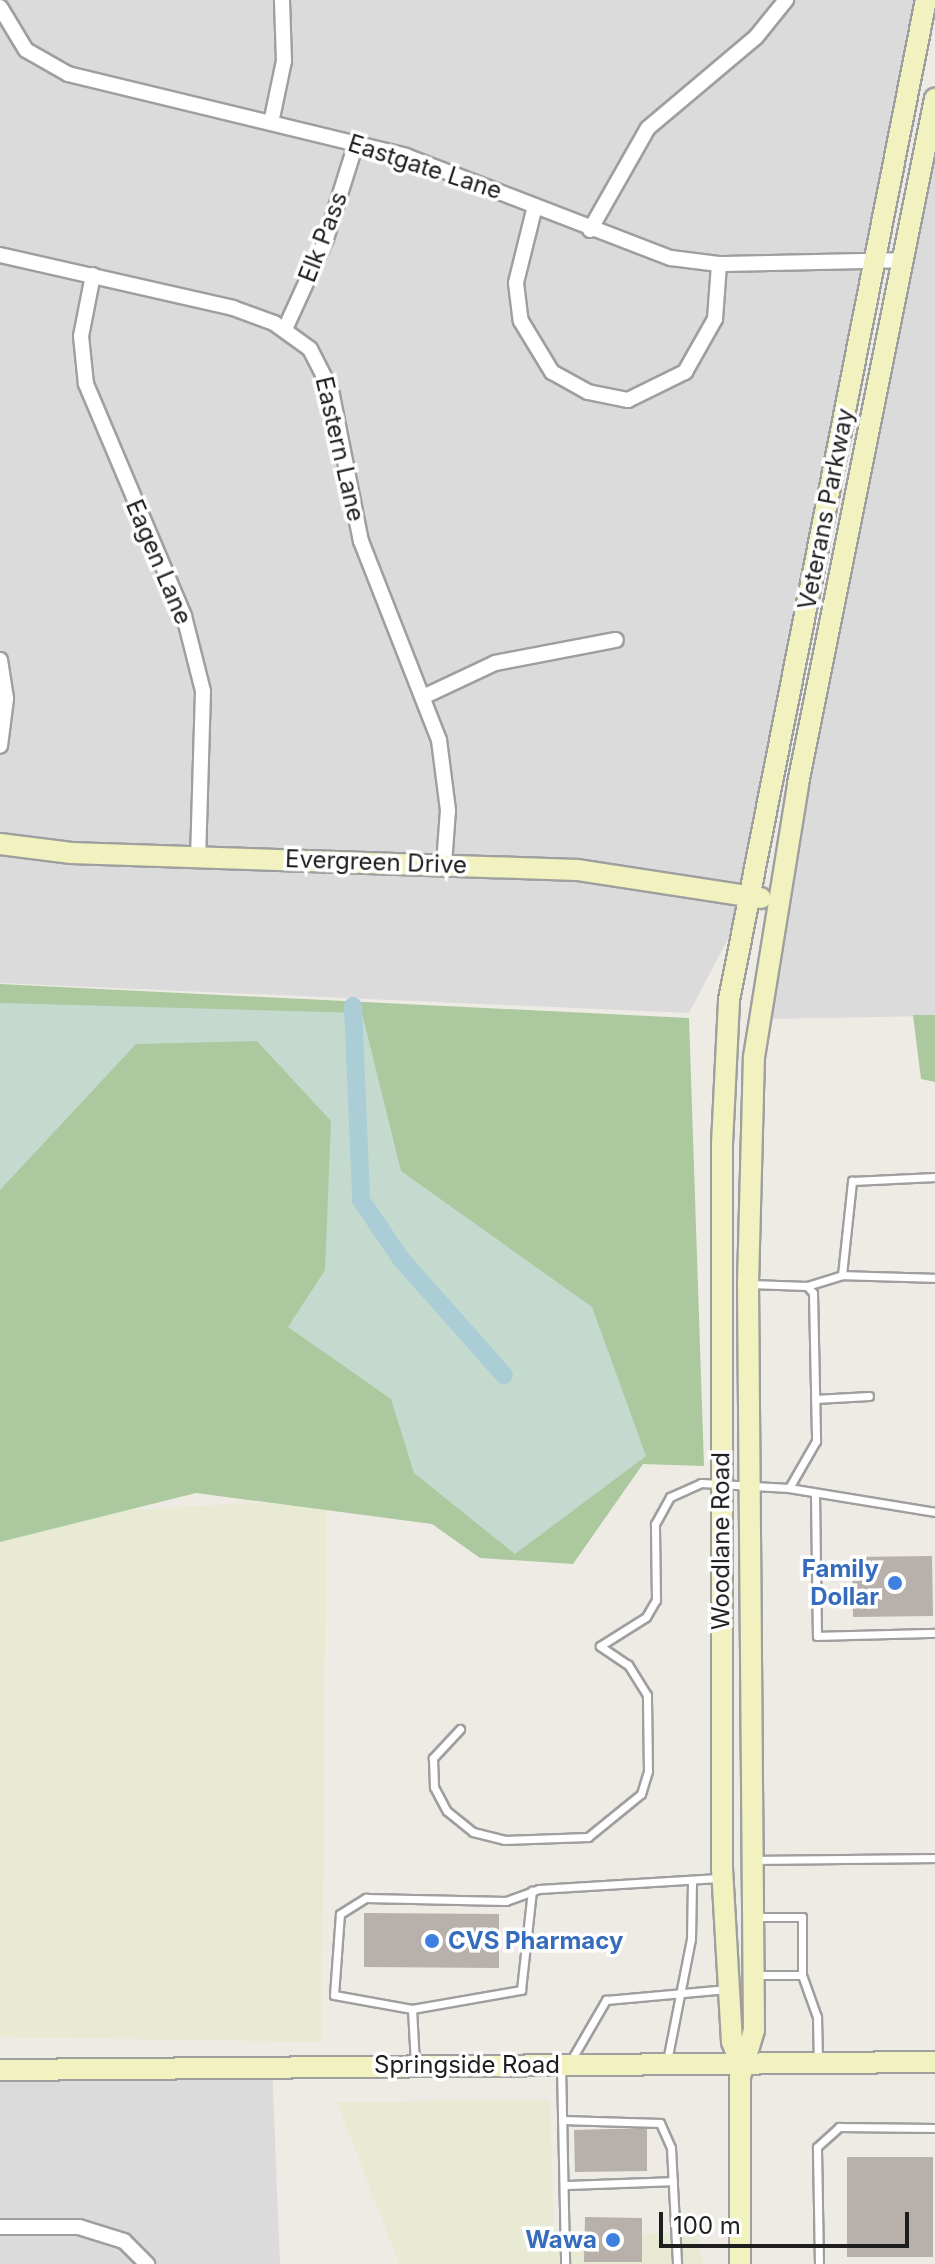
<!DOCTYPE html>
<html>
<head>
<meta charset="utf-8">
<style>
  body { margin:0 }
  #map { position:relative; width:935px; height:2264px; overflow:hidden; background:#eeebe5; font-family:Inter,sans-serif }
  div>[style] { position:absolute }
  .residential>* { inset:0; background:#dcdbdb }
  .farmland>* { inset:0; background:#e9ead3 }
  .forest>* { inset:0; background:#acc89f }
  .wetland>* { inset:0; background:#c4dacf }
  .canal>* { height:18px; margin:-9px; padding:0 9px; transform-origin:9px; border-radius:9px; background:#abced6 }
  .building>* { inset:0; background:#b7b0ab }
  .roads { filter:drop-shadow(2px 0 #9f9f9f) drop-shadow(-2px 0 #9f9f9f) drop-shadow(0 2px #9f9f9f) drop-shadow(0 -2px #9f9f9f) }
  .lane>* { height:7px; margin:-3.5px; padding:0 3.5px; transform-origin:3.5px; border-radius:3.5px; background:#fff }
  .street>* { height:14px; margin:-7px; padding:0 7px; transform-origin:7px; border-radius:7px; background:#fff }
  .secondary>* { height:20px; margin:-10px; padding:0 10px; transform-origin:10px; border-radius:10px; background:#f1f2bf }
  .dots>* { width:22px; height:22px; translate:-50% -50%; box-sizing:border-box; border:4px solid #fff; border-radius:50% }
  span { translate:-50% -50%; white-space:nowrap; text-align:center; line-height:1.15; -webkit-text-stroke:7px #fff; paint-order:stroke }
  .street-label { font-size:24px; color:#1e1e1e }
  .shop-label { font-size:24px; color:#366cbe; font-weight:700 }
  .right { translate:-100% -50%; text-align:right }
  .left { translate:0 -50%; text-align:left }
  .scale { position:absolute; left:659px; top:2212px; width:250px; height:36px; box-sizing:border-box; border:4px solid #1e1e1e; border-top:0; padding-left:10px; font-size:24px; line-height:28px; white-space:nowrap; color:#1e1e1e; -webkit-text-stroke:6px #fff; paint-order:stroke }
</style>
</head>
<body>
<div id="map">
  <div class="residential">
    <div style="clip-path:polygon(0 0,926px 0,750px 897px,689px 1013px,0 983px)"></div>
    <div style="clip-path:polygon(935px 92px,935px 1016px,759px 1019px)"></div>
    <div style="clip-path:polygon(272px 2066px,280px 2264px,0 2264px,0 2069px)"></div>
  </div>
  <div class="farmland">
    <div style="clip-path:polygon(326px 1499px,322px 2042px,0 2037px,0 1517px)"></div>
    <div style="clip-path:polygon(550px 2100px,554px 2237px,697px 2232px,703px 2264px,399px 2264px,337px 2102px)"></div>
  </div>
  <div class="forest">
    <div style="clip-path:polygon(0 984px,689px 1018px,704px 1466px,643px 1464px,573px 1564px,480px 1558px,432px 1524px,196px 1493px,0 1542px)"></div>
    <div style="clip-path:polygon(913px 1015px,935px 1015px,935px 1082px,921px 1079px)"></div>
  </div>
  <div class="wetland">
    <div style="clip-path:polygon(0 1003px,362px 1013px,401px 1171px,592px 1307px,646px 1456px,515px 1554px,414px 1473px,391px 1399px,288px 1327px,325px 1270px,331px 1121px,257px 1041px,136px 1044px,0 1190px)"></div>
  </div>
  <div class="canal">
    <div style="left:353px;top:1006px;width:194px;rotate:87.6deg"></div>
    <div style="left:361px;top:1200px;width:71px;rotate:55.9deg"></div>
    <div style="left:401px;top:1259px;width:155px;rotate:48.4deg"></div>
  </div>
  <div class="building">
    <div style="clip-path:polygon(932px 1556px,933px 1616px,853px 1617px,852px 1557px)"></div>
    <div style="clip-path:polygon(364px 1913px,499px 1914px,499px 1968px,364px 1967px)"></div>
    <div style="clip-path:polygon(647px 2128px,647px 2171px,575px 2172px,574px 2130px)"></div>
    <div style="clip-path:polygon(847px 2157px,933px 2157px,933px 2257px,847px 2257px)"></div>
    <div style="clip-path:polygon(585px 2217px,642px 2218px,642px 2262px,584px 2262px)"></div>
  </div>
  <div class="roads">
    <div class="lane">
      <div style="left:842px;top:1275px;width:95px;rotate:-83.9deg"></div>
      <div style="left:852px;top:1181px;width:83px;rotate:-2.8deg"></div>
      <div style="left:750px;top:1284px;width:57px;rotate:2deg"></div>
      <div style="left:807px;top:1286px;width:9px;rotate:49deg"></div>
      <div style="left:813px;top:1293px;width:148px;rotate:88.8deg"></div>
      <div style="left:816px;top:1441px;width:54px;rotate:119.9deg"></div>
      <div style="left:807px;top:1286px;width:37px;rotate:-17deg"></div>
      <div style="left:842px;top:1275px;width:93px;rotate:1.8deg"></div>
      <div style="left:815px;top:1399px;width:54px;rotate:-3.2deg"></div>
      <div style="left:815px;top:1494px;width:142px;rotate:89.2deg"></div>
      <div style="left:817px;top:1636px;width:118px;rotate:-1.5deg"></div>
      <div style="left:460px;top:1729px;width:40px;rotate:133deg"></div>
      <div style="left:433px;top:1758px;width:29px;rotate:88deg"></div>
      <div style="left:434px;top:1787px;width:27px;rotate:62deg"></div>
      <div style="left:447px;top:1811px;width:33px;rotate:39deg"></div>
      <div style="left:473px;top:1832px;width:32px;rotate:14deg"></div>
      <div style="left:504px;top:1840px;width:84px;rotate:-2deg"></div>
      <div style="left:588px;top:1837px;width:68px;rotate:-39.1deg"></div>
      <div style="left:641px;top:1794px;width:24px;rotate:-73deg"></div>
      <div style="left:648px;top:1771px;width:76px;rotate:-90.8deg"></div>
      <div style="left:647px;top:1695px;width:36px;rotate:-122deg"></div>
      <div style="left:628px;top:1665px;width:34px;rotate:-146deg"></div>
      <div style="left:600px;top:1646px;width:54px;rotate:-32.2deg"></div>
      <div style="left:646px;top:1617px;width:20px;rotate:-60deg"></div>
      <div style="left:656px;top:1600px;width:76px;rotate:-90.8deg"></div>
      <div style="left:655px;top:1524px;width:31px;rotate:-61deg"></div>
      <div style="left:670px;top:1497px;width:34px;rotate:-24deg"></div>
      <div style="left:701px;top:1483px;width:88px;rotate:3.3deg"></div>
      <div style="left:789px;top:1488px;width:148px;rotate:9.3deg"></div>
      <div style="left:754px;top:1860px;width:181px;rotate:-0.6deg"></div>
      <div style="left:756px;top:1917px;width:46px"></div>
      <div style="left:802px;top:1917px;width:58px;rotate:90deg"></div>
      <div style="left:802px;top:1975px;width:45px;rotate:70.3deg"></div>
      <div style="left:817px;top:2017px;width:44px;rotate:88.7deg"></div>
      <div style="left:756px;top:1975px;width:46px"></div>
      <div style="left:412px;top:2009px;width:111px;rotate:-9.9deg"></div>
      <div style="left:521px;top:1990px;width:100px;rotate:-83.7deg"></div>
      <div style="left:667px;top:2061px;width:124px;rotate:-78.9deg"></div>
      <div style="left:691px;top:1939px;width:57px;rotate:-89deg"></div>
      <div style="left:570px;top:2062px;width:72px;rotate:-59.9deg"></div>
      <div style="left:606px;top:2000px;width:122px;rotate:-5.2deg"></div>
      <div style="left:415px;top:2064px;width:55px;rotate:-93.1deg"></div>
      <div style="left:412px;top:2009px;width:79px;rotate:-169.8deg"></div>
      <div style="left:334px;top:1995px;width:81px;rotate:-85.8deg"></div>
      <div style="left:340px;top:1914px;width:31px;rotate:-32deg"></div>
      <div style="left:366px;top:1898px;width:140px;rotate:1.2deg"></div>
      <div style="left:506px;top:1901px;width:35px;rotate:-20deg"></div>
      <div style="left:539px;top:1889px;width:180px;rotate:-3.5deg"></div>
      <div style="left:561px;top:2066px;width:198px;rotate:88.8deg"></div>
      <div style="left:562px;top:2120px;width:98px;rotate:1.8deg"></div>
      <div style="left:660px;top:2123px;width:27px;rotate:66deg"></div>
      <div style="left:671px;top:2148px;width:116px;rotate:87deg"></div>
      <div style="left:564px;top:2185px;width:109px;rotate:-2.1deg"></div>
      <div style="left:819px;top:2264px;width:117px;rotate:-91deg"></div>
      <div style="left:817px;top:2147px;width:30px;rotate:-42deg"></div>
      <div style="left:839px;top:2127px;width:96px;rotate:0.6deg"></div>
    </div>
    <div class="street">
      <div style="left:0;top:7px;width:50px;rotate:58.8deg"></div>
      <div style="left:26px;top:50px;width:48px;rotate:29.7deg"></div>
      <div style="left:68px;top:74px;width:348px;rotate:13.6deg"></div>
      <div style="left:406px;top:156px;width:284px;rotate:21.1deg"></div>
      <div style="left:671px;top:258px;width:48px;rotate:7.1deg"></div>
      <div style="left:719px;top:264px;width:185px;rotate:-1.2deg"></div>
      <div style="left:271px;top:123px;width:63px;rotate:-78.2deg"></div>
      <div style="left:284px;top:61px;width:61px;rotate:-91.9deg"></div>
      <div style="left:535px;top:206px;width:79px;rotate:103.9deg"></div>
      <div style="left:516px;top:283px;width:38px;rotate:83deg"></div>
      <div style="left:521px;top:321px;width:60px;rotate:58.7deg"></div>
      <div style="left:552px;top:372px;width:41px;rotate:29.1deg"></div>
      <div style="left:588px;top:392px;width:41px;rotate:11.3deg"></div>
      <div style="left:628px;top:400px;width:64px;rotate:-26.2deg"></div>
      <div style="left:685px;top:372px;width:61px;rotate:-60.5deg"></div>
      <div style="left:715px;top:319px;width:55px;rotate:-85.8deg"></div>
      <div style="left:590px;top:230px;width:117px;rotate:-60.4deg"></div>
      <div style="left:648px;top:128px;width:141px;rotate:-40.1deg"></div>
      <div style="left:756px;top:37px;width:48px;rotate:-51deg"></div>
      <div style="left:0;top:255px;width:239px;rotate:12.8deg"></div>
      <div style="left:233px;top:308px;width:44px;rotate:20.1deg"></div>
      <div style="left:274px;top:323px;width:44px;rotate:35.8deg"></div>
      <div style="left:310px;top:349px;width:46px;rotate:62.9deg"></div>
      <div style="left:331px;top:390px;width:154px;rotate:78.8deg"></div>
      <div style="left:361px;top:541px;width:214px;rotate:68.6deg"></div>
      <div style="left:439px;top:740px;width:71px;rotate:82.7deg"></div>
      <div style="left:448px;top:810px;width:54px;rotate:94.2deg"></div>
      <div style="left:93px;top:275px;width:62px;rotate:101.1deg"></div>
      <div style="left:81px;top:336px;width:48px;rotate:84.1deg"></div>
      <div style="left:86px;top:384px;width:252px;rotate:67.1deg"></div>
      <div style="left:184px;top:616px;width:77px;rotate:75.8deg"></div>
      <div style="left:203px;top:691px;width:166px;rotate:91.7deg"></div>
      <div style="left:285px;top:329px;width:99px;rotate:-65.5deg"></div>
      <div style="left:326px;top:239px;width:101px;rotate:-72.6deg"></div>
      <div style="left:0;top:660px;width:39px;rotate:81deg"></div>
      <div style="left:6px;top:699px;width:47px;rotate:97.3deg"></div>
      <div style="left:425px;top:696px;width:77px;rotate:-25.2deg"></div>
      <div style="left:495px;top:663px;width:123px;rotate:-10.8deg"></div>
      <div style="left:0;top:2227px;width:79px"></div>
      <div style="left:79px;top:2227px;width:47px;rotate:17.3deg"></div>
      <div style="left:124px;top:2241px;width:33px;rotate:45deg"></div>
    </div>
    <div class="secondary">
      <div style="left:0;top:844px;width:72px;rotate:7.2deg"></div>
      <div style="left:71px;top:853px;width:506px;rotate:1.92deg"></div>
      <div style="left:577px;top:870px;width:186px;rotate:8.7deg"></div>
      <div style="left:741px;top:2064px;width:24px;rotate:-112deg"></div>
      <div style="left:732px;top:2042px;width:175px;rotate:-93.3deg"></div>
      <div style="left:722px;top:1867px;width:723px;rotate:-90deg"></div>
      <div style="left:722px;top:1144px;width:144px;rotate:-87.2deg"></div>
      <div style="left:729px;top:1000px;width:1019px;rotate:-78.86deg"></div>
      <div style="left:0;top:2070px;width:935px;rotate:-0.49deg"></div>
      <div style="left:740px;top:2264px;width:187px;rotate:-90deg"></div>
      <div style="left:740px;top:2077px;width:49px;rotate:-73.4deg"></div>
      <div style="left:754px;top:2030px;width:746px;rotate:-90.46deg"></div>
      <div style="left:748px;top:1284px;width:227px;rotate:-88.5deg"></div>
      <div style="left:754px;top:1057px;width:277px;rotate:-80.8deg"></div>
      <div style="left:798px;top:784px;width:699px;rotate:-78.69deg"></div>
    </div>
  </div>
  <div class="dots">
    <div style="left:895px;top:1583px;background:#3f7fe0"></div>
    <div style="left:432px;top:1941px;background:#3f7fe0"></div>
    <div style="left:613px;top:2240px;background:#3f7fe0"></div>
  </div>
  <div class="street-label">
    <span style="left:425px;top:167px;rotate:18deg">Eastgate Lane</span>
    <span style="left:323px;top:237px;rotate:-69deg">Elk Pass</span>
    <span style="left:340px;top:449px;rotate:77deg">Eastern Lane</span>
    <span style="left:826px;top:509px;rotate:-79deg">Veterans Parkway</span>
    <span style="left:159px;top:562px;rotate:67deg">Eagen Lane</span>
    <span style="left:376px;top:862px;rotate:2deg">Evergreen Drive</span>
    <span style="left:721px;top:1541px;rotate:-90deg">Woodlane Road</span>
    <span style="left:467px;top:2065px">Springside Road</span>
  </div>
  <div class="shop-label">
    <span class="right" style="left:879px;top:1583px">Family<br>Dollar</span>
    <span class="left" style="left:448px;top:1941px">CVS Pharmacy</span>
    <span class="right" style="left:597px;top:2240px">Wawa</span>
  </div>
  <div class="scale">100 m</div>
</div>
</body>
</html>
